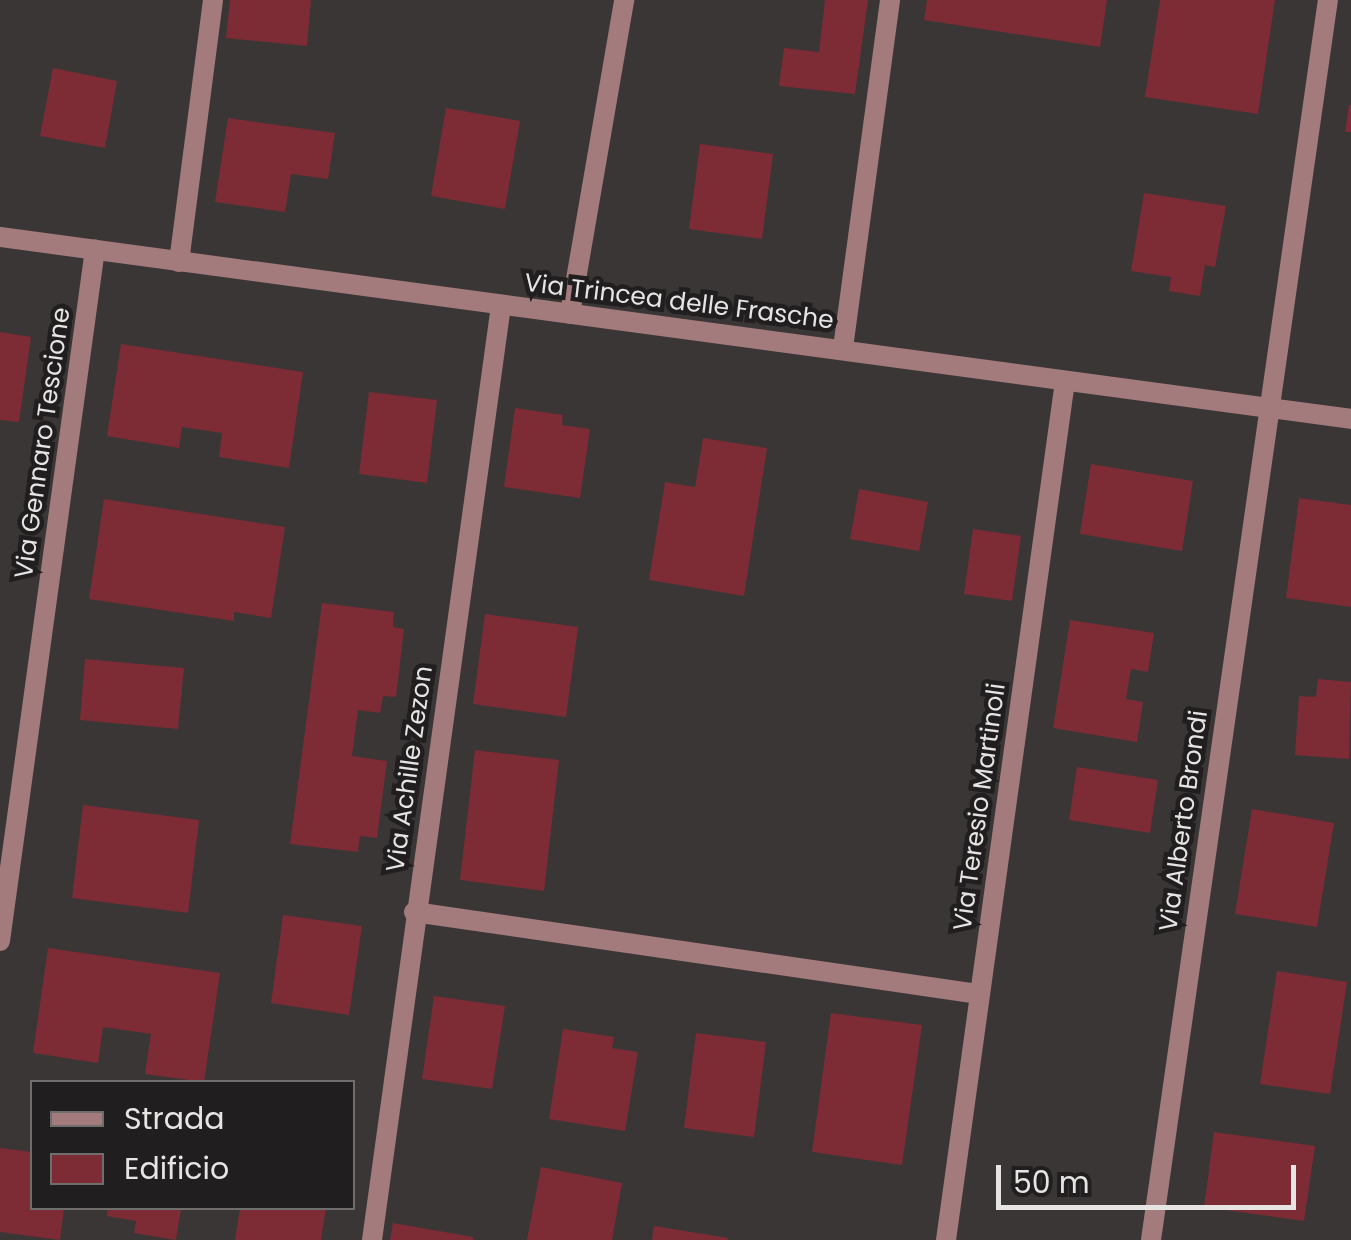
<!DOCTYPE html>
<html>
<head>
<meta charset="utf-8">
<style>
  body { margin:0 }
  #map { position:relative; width:1351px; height:1240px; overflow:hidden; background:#3b3636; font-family:Poppins,sans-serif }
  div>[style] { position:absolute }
  .building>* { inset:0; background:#7d2b35 }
  .minor>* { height:20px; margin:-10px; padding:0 10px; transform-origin:10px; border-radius:10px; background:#a47b7c }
  .tertiary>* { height:20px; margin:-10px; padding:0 10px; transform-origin:10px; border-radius:10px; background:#a47b7c }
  span { translate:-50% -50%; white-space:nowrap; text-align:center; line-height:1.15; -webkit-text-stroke:9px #201e1e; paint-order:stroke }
  .street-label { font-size:25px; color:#e7e4e4 }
  .legend { position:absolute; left:30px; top:1080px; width:325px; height:130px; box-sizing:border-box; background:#201e1e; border:2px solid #706d6d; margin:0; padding:12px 18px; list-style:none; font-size:30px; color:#e7e4e4 }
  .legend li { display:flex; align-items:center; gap:20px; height:50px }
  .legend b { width:50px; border:2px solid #706d6d }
  .scale { position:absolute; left:996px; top:1165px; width:300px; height:45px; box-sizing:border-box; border:5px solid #e7e4e4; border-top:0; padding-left:12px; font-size:30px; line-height:35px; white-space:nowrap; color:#e7e4e4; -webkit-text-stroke:8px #201e1e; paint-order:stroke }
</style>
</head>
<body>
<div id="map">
  <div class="building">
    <div style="clip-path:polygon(230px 0,311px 0,307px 46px,226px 38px)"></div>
    <div style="clip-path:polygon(825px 0,868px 0,855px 94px,779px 86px,784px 48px,819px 52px)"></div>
    <div style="clip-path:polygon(927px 0,1107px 0,1100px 47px,924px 20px)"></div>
    <div style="clip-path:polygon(1160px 0,1275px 0,1258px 114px,1145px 97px)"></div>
    <div style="clip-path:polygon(53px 68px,117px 81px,105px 148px,40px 136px)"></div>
    <div style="clip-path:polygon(1349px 105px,1351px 105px,1351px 132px,1345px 132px)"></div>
    <div style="clip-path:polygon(446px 108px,520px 121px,505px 209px,431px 196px)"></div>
    <div style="clip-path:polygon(228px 118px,335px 133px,328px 179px,291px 174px,285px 212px,215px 202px)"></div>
    <div style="clip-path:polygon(700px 144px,773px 154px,762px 239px,689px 229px)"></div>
    <div style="clip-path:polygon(1144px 193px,1226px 206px,1215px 267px,1205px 265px,1200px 296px,1169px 291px,1171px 277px,1131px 271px)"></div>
    <div style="clip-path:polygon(0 332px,31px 337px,19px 422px,0 420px)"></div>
    <div style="clip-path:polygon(121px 344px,303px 372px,289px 468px,219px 457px,222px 433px,182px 427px,179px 448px,107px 436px)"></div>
    <div style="clip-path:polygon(369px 392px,437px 400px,427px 483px,359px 474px)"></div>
    <div style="clip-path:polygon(515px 408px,563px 415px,562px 425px,590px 429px,580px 498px,504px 487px)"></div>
    <div style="clip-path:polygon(703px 438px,767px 448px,744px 596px,649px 580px,665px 482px,695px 487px)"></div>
    <div style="clip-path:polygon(1091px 464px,1193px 481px,1182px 551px,1080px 534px)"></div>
    <div style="clip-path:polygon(859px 489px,928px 502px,919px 551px,850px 539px)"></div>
    <div style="clip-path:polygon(1299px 498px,1351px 505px,1351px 607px,1286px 598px)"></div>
    <div style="clip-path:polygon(104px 499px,285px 527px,271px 618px,234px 612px,234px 621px,89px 599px)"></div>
    <div style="clip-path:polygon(973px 529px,1021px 536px,1012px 601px,964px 594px)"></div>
    <div style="clip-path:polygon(322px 603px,394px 612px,393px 627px,404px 629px,396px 697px,383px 696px,380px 713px,358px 710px,352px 756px,387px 761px,377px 838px,360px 836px,358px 852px,290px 844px)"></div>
    <div style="clip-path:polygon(485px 614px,578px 627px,566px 717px,473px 704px)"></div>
    <div style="clip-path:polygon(1070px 620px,1154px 633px,1148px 672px,1131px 669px,1126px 699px,1143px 702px,1137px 742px,1053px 728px)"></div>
    <div style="clip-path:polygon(85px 659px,184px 668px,178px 729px,80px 720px)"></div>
    <div style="clip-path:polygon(1318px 679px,1351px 682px,1349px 759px,1295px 755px,1299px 696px,1316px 697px)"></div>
    <div style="clip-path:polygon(475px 750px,559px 760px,544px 891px,460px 880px)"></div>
    <div style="clip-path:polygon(1077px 767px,1158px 780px,1150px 833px,1069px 820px)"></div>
    <div style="clip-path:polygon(83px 805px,199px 820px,188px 913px,72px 898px)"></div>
    <div style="clip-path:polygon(1252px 809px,1334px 823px,1317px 927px,1235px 914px)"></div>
    <div style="clip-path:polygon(283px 915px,362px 926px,349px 1015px,271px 1003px)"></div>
    <div style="clip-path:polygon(48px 948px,220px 973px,204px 1082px,145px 1074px,151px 1034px,103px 1027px,98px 1063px,33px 1053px)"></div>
    <div style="clip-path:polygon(1277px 971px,1347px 982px,1330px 1094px,1260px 1084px)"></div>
    <div style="clip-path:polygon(434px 996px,505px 1006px,492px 1089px,422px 1079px)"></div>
    <div style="clip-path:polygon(831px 1013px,922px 1025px,902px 1165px,812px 1152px)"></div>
    <div style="clip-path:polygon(563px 1029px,614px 1037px,612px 1048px,638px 1052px,625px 1131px,549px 1119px)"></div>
    <div style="clip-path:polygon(696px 1033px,766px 1042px,754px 1137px,684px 1128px)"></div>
    <div style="clip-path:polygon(1214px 1132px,1315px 1146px,1304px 1221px,1204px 1207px)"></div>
    <div style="clip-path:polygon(0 1148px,32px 1152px,32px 1208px,64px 1208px,60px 1240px,0 1232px)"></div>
    <div style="clip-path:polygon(541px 1167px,622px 1183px,612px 1240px,527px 1240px)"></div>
    <div style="clip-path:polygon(108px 1208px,181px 1208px,176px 1240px,134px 1233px,136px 1221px,107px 1216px)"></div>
    <div style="clip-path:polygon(240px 1208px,326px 1208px,321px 1240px,235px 1240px)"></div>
    <div style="clip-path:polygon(393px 1223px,473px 1237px,473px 1240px,390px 1240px)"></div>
    <div style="clip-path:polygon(654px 1226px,728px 1238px,727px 1240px,652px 1240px)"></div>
  </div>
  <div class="minor">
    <div style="left:179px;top:262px;width:264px;rotate:-82.6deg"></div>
    <div style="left:570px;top:314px;width:319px;rotate:-80.2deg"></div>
    <div style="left:843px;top:348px;width:351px;rotate:-82.3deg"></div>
    <div style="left:414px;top:912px;width:571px;rotate:8.26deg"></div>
    <div style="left:0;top:941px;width:698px;rotate:-82.18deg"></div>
    <div style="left:372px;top:1240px;width:944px;rotate:-82.14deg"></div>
    <div style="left:946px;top:1240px;width:867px;rotate:-82.11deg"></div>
    <div style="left:1151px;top:1240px;width:1253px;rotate:-81.88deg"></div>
  </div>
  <div class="tertiary">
    <div style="left:0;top:237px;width:1363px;rotate:7.67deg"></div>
  </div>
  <div class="street-label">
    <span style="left:679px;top:302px;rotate:7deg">Via Trincea delle Frasche</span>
    <span style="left:43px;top:443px;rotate:-82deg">Via Gennaro Tescione</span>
    <span style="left:410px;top:769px;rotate:-82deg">Via Achille Zezon</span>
    <span style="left:980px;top:807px;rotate:-82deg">Via Teresio Martinoli</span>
    <span style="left:1184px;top:821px;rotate:-82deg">Via Alberto Brondi</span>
  </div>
  <ul class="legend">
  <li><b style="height:12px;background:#a47b7c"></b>Strada</li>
  <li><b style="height:28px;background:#7d2b35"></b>Edificio</li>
  </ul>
  <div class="scale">50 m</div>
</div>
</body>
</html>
